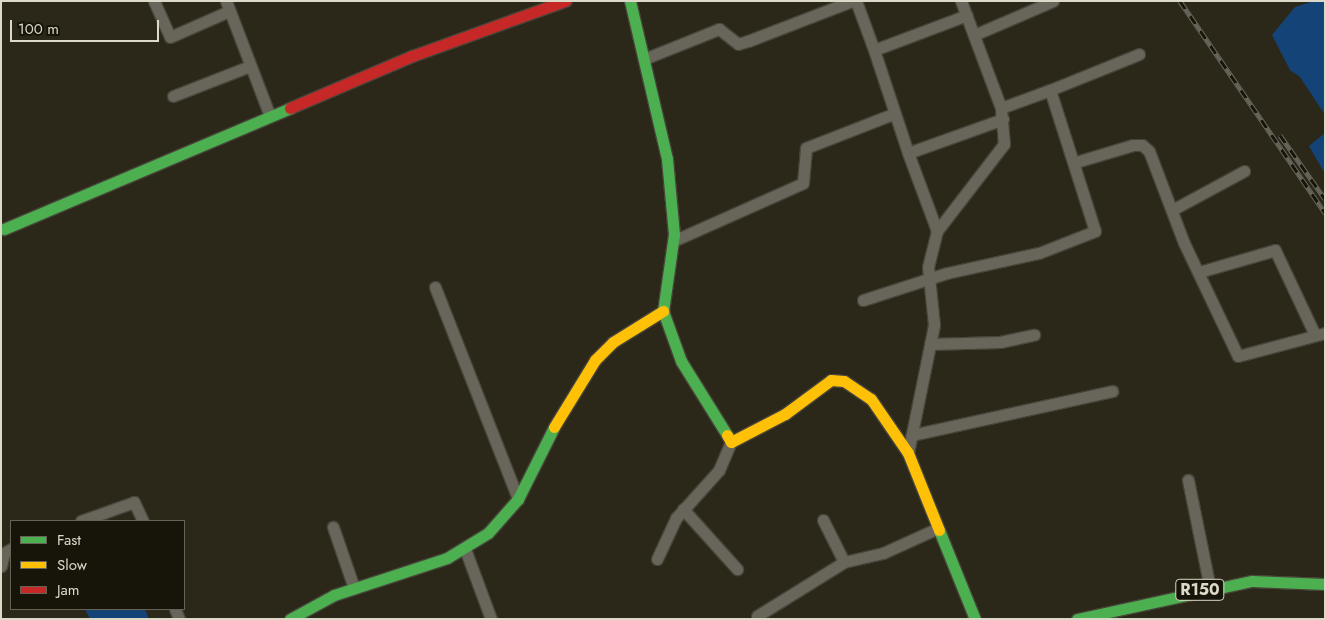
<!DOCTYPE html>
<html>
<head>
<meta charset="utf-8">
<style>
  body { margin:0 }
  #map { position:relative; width:1326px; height:620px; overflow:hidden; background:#2b2819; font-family:Jost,sans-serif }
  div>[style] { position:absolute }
  .water>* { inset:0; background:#144377 }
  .roads { filter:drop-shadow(1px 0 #474439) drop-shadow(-1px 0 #474439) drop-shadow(0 1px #474439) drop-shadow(0 -1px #474439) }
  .street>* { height:11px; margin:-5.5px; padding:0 5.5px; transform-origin:5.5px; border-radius:5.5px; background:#68665a }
  .fast>* { height:11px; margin:-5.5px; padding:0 5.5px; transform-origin:5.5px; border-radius:5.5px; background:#4caf50 }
  .slow>* { height:11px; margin:-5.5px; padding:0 5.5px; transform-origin:5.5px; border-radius:5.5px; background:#ffc107 }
  .jam>* { height:11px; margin:-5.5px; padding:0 5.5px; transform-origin:5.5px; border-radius:5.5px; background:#c62828 }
  .rail>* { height:5px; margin-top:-2.5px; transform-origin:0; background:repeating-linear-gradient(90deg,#171509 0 9px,#67655a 0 18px); box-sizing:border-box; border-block:1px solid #67655a }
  span { translate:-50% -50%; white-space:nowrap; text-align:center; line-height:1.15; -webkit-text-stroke:5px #171509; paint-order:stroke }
  .shield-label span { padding:1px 4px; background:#171509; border:1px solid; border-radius:4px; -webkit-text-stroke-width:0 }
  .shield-label { font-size:16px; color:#dcd9c9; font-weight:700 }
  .frame { position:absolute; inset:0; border:2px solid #dcd9c9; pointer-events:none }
  .legend { position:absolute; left:10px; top:520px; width:175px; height:90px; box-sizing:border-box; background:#171509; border:1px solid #666356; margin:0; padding:6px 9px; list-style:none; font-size:15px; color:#dcd9c9 }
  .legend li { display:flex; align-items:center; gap:10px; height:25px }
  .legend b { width:25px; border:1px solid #666356 }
  .scale { position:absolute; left:10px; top:20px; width:149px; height:22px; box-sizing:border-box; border:2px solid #dcd9c9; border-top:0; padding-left:6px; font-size:15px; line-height:18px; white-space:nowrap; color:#dcd9c9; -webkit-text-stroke:4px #171509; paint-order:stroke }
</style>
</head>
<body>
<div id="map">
  <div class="water">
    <div style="clip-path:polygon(1314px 1px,1325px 1px,1325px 115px,1300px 77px,1290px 70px,1272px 35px,1295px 7px)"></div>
    <div style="clip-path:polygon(1325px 133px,1325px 174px,1309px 146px)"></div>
    <div style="clip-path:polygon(85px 609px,145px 609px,149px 619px,90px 619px)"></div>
  </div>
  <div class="roads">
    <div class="street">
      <div style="left:154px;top:1px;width:39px;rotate:66deg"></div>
      <div style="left:170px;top:37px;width:64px;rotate:-23.8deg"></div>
      <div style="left:226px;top:1px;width:123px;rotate:69.1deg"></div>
      <div style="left:856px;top:1px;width:52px;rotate:69.8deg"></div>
      <div style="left:874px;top:50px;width:99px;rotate:-20.6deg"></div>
      <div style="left:974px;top:35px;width:86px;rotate:-23.3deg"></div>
      <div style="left:874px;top:50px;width:108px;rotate:71.7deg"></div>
      <div style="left:908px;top:153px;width:101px;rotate:-19.7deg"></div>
      <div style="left:644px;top:59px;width:81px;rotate:-21.8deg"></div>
      <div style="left:719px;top:29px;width:24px;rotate:38deg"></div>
      <div style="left:738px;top:44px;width:10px;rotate:-17deg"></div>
      <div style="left:748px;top:41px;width:111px;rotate:-21deg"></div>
      <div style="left:1050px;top:90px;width:96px;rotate:-22deg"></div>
      <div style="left:173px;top:96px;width:83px;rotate:-21.3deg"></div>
      <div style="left:908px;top:153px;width:83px;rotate:69.6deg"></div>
      <div style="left:1076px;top:162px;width:59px;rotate:-16.6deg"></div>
      <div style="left:1133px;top:145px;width:9px"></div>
      <div style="left:1142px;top:145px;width:9px;rotate:41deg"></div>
      <div style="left:1149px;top:151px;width:98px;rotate:69.2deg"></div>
      <div style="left:1184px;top:243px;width:125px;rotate:64.5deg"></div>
      <div style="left:1238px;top:356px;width:90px;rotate:-14.8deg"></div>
      <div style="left:1172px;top:210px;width:82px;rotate:-28.4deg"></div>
      <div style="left:673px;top:241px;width:142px;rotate:-24deg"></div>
      <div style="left:803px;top:183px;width:35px;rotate:-85deg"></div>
      <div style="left:806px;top:148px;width:93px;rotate:-21.3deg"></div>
      <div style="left:1199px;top:272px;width:79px;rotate:-16.1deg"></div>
      <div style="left:1275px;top:250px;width:92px;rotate:64.8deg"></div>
      <div style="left:435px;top:287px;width:228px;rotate:68.6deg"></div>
      <div style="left:863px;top:300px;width:88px;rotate:-17.8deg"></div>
      <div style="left:947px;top:273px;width:94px;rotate:-12.3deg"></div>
      <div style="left:1039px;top:253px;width:60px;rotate:-21.4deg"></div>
      <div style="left:1095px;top:231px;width:148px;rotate:-107.7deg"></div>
      <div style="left:1050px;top:90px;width:52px;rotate:159.8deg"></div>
      <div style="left:930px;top:344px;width:70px;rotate:-1.6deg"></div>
      <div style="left:1000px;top:342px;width:35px;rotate:-12deg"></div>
      <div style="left:912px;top:435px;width:205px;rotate:-12.4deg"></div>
      <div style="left:908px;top:453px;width:131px;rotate:-78.5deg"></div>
      <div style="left:934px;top:325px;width:58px;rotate:-95.9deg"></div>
      <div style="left:928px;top:267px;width:37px;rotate:-76deg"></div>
      <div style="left:937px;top:231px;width:110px;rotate:-52.4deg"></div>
      <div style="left:1004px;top:144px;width:36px;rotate:-95deg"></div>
      <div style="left:1001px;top:108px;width:114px;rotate:-110.5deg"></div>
      <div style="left:1188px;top:480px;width:110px;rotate:78.5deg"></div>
      <div style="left:683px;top:509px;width:81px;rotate:48deg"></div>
      <div style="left:823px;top:520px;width:47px;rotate:63.4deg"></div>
      <div style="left:81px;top:521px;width:56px;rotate:-19.7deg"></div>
      <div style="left:134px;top:502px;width:21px;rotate:65deg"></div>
      <div style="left:333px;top:527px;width:65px;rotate:71deg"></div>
      <div style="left:465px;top:549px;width:75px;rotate:69.6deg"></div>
      <div style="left:657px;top:559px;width:45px;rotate:-65.1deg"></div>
      <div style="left:676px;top:518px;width:64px;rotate:-48.1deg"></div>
      <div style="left:719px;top:470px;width:30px;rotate:-67deg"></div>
      <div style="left:1px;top:566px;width:13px;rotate:-77deg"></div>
      <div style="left:4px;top:553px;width:8px;rotate:-30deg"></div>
      <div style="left:175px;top:609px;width:11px;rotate:68deg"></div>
      <div style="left:757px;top:616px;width:102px;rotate:-31.8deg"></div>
      <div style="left:844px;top:562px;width:40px;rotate:-13deg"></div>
      <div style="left:883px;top:553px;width:60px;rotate:-24.4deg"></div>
    </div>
    <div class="fast">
      <div style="left:630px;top:1px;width:162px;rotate:76.8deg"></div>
      <div style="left:667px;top:159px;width:75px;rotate:84.7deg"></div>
      <div style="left:674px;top:234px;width:78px;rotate:98.1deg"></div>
      <div style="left:663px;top:311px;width:53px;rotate:70.2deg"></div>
      <div style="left:681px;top:361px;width:87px;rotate:58.1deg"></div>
      <div style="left:4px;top:229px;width:311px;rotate:-22.9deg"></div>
      <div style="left:939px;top:530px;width:96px;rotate:68deg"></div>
      <div style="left:290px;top:619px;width:50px;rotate:-28.6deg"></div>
      <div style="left:334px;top:595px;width:119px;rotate:-18.1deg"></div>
      <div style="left:447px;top:558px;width:48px;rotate:-31.4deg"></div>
      <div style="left:488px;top:533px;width:45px;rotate:-48.6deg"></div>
      <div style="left:518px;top:499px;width:80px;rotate:-63.4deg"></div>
      <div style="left:1077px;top:619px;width:179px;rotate:-12.3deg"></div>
      <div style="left:1252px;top:581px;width:73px;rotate:2.4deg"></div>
    </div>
    <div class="slow">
      <div style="left:554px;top:427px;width:79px;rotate:-58.5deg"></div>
      <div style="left:595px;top:360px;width:25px;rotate:-45deg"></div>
      <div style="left:613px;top:342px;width:59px;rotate:-31.8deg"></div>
      <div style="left:727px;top:435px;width:8px;rotate:60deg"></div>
      <div style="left:731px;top:442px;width:61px;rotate:-27.4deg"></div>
      <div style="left:785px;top:414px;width:57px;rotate:-36.5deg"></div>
      <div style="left:831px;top:380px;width:13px;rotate:4deg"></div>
      <div style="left:844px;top:381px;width:32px;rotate:34deg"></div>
      <div style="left:871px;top:399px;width:65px;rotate:55.6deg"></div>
      <div style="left:908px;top:453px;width:83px;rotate:68.1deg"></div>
    </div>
    <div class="jam">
      <div style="left:290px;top:108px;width:133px;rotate:-23.1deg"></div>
      <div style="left:412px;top:56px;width:163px;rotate:-19.8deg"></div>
    </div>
  </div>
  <div class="rail">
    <div style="left:1180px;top:1px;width:257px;rotate:55.6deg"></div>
    <div style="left:1280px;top:135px;width:78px;rotate:54.9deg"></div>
  </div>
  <div class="shield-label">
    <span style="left:1200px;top:590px">R150</span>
  </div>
  <div class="frame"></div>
  <ul class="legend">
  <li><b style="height:6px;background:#4caf50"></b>Fast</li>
  <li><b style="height:6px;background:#ffc107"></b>Slow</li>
  <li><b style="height:6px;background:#c62828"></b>Jam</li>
  </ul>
  <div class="scale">100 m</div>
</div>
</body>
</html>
